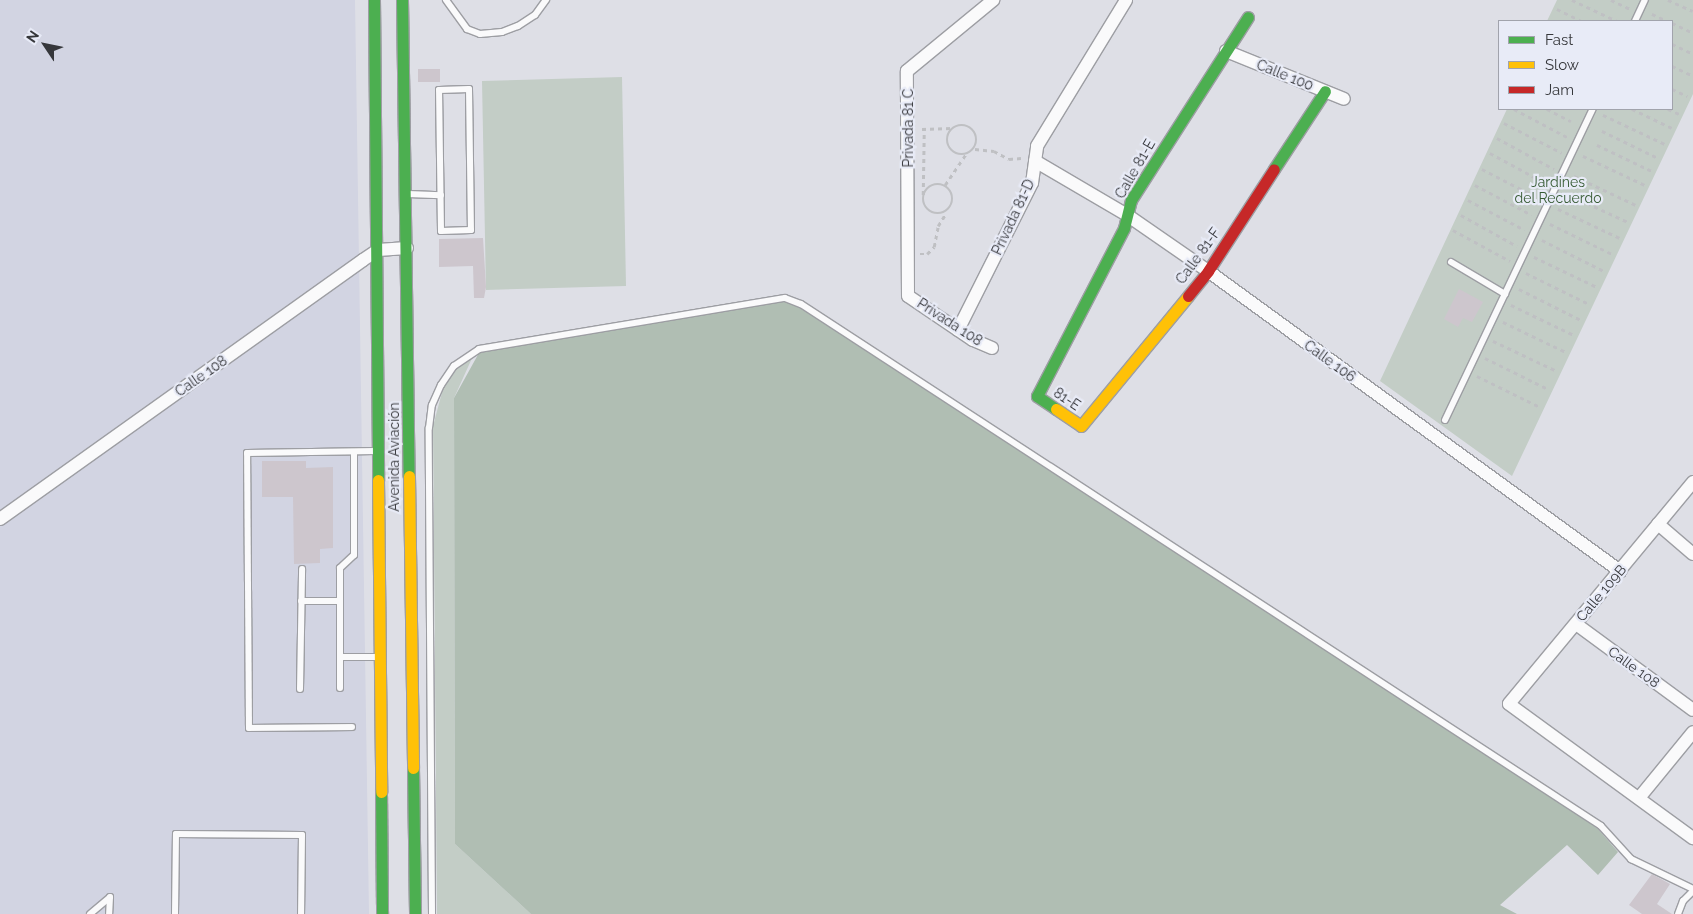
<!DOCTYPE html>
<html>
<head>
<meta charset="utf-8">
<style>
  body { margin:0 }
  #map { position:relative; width:1693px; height:914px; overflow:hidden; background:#dedfe6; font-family:Raleway,sans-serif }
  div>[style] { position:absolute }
  .built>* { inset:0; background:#d2d4e2 }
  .green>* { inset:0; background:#c3cdc6 }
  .forest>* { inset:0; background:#b0beb3 }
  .building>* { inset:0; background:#cdc6cd }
  .path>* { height:2.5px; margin-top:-1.25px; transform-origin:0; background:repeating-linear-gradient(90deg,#bfc0c3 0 4px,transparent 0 8px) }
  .path>.ring { margin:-1.25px; padding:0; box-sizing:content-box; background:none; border:2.5px solid #bfc0c3; border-radius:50% }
  .roads { filter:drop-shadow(1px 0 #9d9ea3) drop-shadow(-1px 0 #9d9ea3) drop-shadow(0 1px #9d9ea3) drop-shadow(0 -1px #9d9ea3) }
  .lane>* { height:6px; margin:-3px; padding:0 3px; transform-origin:3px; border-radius:3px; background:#fafafb }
  .street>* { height:12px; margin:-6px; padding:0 6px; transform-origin:6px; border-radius:6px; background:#fafafb }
  .fast>* { height:11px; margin:-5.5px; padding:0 5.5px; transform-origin:5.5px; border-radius:5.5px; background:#4caf50 }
  .slow>* { height:11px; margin:-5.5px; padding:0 5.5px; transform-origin:5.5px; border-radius:5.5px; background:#ffc107 }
  .jam>* { height:11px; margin:-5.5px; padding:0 5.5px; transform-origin:5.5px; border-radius:5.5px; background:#c62828 }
  span { translate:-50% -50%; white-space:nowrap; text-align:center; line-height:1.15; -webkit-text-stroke:4.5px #e8ebf7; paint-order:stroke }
  .street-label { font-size:14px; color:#36373b }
  .park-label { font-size:14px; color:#375b34 }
  .legend { position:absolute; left:1498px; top:20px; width:175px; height:90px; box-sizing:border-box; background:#e8ebf7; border:1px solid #a1a3ac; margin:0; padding:6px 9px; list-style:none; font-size:15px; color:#36373b }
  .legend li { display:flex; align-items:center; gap:10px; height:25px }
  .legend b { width:25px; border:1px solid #a1a3ac }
  .north { position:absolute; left:20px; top:20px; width:50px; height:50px; -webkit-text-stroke:4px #e8ebf7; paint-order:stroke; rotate:304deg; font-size:14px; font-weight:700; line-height:20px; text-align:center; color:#36373b }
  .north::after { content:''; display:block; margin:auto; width:18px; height:22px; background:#36373b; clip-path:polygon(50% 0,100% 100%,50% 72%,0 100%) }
</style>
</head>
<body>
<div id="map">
  <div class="built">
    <div style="clip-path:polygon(0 0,355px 0,369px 914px,0 914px)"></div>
  </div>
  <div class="green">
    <div style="clip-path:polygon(1557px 0,1693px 0,1693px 94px,1512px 476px,1380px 381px,1507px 109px,1672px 109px,1672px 21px,1547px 21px)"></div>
    <div style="clip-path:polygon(622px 77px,626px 286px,486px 290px,482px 81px)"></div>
    <div style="clip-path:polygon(473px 356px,454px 398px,455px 844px,531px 914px,437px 914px,433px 426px,444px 385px,457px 367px)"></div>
  </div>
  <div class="forest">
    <div style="clip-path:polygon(785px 299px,794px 301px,1583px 818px,1598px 829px,1618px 852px,1598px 875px,1567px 845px,1500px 905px,1517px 914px,531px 914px,455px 844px,454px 398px,480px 351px)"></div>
  </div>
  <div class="building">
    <div style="clip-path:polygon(418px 69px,440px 69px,440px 82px,418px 82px)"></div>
    <div style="clip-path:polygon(483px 238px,486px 287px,484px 298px,474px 298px,473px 266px,439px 267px,439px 239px)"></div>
    <div style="clip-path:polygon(1459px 289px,1483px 302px,1472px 322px,1463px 318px,1458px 327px,1444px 319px)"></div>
    <div style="clip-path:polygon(262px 461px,306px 461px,306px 468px,333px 467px,333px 548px,320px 549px,320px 563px,294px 564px,293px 497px,262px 497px)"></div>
    <div style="clip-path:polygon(1652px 874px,1670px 884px,1657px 904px,1672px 914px,1642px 914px,1629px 905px)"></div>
  </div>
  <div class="path">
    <div style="left:1572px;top:0;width:50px;rotate:25deg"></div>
    <div style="left:1611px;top:0;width:21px;rotate:25deg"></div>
    <div style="left:1668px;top:0;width:27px;rotate:24deg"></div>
    <div style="left:1557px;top:9px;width:28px;rotate:26deg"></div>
    <div style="left:1652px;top:14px;width:17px;rotate:25deg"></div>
    <div style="left:1672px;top:23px;width:23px;rotate:25deg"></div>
    <div style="left:1672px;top:44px;width:23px;rotate:25deg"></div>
    <div style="left:1672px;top:66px;width:23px;rotate:25deg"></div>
    <div style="left:1672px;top:89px;width:17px;rotate:25deg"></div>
    <div style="left:1514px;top:109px;width:60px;rotate:27.8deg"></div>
    <div style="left:1547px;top:109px;width:27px;rotate:27deg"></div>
    <div style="left:1632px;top:109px;width:44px;rotate:25.4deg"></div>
    <div style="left:1668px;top:109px;width:12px;rotate:24deg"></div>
    <div style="left:1603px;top:115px;width:68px;rotate:25.1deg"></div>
    <div style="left:1504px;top:123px;width:65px;rotate:27.3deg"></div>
    <div class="ring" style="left:947px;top:125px;width:27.5px;height:27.5px"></div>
    <div style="left:922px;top:129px;width:30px;rotate:-2deg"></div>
    <div style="left:1602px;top:131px;width:62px;rotate:25.7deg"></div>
    <div style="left:1497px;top:138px;width:65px;rotate:28.5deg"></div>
    <div style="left:1597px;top:145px;width:61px;rotate:25.3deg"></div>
    <div style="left:975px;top:149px;width:19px;rotate:6deg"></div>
    <div style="left:994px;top:151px;width:17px;rotate:28deg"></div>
    <div style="left:1009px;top:159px;width:12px;rotate:-5deg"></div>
    <div style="left:1490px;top:153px;width:65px;rotate:28.5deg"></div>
    <div style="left:1583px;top:156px;width:68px;rotate:25.1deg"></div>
    <div style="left:1482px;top:169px;width:65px;rotate:27.3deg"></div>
    <div style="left:1574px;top:176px;width:68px;rotate:25.1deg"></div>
    <div class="ring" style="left:923px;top:184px;width:27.5px;height:27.5px"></div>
    <div style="left:945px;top:185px;width:37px;rotate:-56deg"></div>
    <div style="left:1475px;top:185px;width:64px;rotate:27.8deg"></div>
    <div style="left:1565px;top:193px;width:69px;rotate:24.7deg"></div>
    <div style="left:923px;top:195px;width:66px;rotate:-89.1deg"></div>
    <div style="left:1468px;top:200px;width:64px;rotate:27.8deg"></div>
    <div style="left:1558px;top:209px;width:68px;rotate:25.1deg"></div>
    <div style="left:1461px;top:215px;width:64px;rotate:29deg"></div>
    <div style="left:1550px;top:224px;width:69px;rotate:25.8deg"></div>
    <div style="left:1453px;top:230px;width:65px;rotate:28.5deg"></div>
    <div style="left:1542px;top:240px;width:69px;rotate:26.6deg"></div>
    <div style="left:920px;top:254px;width:7px"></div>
    <div style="left:927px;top:254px;width:10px;rotate:-45deg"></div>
    <div style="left:934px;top:247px;width:21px;rotate:-79deg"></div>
    <div style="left:938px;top:226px;width:15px;rotate:-58deg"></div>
    <div style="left:1534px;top:257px;width:70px;rotate:25.5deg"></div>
    <div style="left:1526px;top:273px;width:70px;rotate:26.2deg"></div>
    <div style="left:1519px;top:289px;width:69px;rotate:26.6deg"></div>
    <div style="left:1511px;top:305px;width:70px;rotate:25.5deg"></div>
    <div style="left:1503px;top:322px;width:70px;rotate:25.5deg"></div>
    <div style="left:1493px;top:341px;width:71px;rotate:25.1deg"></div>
    <div style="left:1485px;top:358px;width:70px;rotate:26.2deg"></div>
    <div style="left:1477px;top:376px;width:70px;rotate:26.2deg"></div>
  </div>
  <div class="roads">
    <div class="lane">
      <div style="left:446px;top:0;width:36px;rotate:54deg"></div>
      <div style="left:467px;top:29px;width:14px;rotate:21deg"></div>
      <div style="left:480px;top:34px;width:22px;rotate:-5deg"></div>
      <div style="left:502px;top:32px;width:17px;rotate:-21deg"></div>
      <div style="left:518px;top:26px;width:20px;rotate:-33deg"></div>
      <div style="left:535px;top:15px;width:19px;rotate:-54deg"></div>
      <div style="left:1635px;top:21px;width:23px;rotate:-65deg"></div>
      <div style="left:469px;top:89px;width:141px;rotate:89.2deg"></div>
      <div style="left:471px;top:230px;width:30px;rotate:178deg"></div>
      <div style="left:441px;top:231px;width:141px;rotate:-90.8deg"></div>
      <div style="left:439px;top:90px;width:30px;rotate:-2deg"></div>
      <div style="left:408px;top:194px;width:33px;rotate:2deg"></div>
      <div style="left:1451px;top:262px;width:63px;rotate:30.7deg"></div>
      <div style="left:1445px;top:420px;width:344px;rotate:-64.6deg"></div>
      <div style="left:301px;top:601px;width:39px"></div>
      <div style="left:340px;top:657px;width:38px"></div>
      <div style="left:340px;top:688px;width:120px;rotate:-90deg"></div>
      <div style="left:340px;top:568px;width:19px;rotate:-43deg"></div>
      <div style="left:354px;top:555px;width:103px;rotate:-90deg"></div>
      <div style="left:300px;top:689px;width:120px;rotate:-89deg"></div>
      <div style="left:352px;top:727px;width:103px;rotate:179.4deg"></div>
      <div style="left:249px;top:728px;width:275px;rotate:-90.4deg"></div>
      <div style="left:247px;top:453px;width:128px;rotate:-0.9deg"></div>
      <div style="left:90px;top:914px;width:26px;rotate:-40deg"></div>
      <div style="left:110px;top:897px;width:17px;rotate:93deg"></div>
      <div style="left:175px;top:914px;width:80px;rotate:-89.3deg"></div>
      <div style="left:176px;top:834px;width:126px;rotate:0.5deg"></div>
      <div style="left:302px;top:835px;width:79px;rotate:90.7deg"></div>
      <div style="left:432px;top:914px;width:486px;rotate:-90.4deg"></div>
      <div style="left:429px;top:428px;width:23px;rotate:-83deg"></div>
      <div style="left:432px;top:405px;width:22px;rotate:-66deg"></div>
      <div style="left:441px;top:385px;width:23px;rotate:-56deg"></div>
      <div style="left:454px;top:366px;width:30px;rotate:-34deg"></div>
      <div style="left:479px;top:349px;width:310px;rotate:-9.5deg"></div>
      <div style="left:785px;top:298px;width:17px;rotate:21deg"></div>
      <div style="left:801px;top:304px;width:955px;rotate:33.12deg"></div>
      <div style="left:1601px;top:826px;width:45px;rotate:47.7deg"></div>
      <div style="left:1631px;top:859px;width:69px;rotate:25.8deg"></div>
      <div style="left:1678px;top:914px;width:14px;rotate:-69deg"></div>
      <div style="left:1683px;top:901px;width:14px;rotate:-45deg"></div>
    </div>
    <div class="street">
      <div style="left:1226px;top:51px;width:127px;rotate:22.1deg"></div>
      <div style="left:1035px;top:161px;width:107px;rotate:30.4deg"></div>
      <div style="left:1127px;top:215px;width:98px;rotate:34.7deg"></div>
      <div style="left:1208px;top:271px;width:510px;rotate:36.06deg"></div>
      <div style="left:958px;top:330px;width:165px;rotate:-63.3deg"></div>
      <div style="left:1032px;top:183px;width:37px;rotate:-82deg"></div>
      <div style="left:1037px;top:146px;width:171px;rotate:-58.6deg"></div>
      <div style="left:992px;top:348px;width:21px;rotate:-157deg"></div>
      <div style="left:973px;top:340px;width:78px;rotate:-145.9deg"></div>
      <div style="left:908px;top:296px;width:225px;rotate:-90.3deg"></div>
      <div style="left:907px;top:71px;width:112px;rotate:-39.5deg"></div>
      <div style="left:1693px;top:482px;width:288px;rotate:129.7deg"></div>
      <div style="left:1509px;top:704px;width:228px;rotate:36.1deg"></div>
      <div style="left:0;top:519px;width:446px;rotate:-35.5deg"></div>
      <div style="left:363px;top:260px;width:18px;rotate:-34deg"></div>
      <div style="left:378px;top:250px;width:29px;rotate:-4deg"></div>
      <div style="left:1658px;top:524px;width:46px;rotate:40.6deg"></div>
      <div style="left:1576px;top:624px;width:145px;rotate:36.3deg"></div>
      <div style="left:1639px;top:798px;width:85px;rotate:-50.7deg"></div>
    </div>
    <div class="fast">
      <div style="left:374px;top:0;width:480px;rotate:89.5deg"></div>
      <div style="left:402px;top:0;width:476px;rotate:89.2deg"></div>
      <div style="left:1274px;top:169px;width:93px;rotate:-56.8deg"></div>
      <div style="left:1056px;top:409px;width:23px;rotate:-146deg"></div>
      <div style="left:1037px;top:396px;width:189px;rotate:-62.6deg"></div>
      <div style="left:1124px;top:228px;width:29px;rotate:-76deg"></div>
      <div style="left:1131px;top:200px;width:217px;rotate:-57.4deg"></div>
      <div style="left:413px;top:768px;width:146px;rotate:89.2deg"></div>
      <div style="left:381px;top:792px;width:122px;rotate:89.5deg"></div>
    </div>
    <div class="slow">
      <div style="left:1056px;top:409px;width:30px;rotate:34deg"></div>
      <div style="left:1081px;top:426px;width:168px;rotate:-50.5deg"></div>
      <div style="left:409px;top:476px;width:292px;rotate:89.2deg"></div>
      <div style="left:378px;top:480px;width:312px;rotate:89.4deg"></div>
    </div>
    <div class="jam">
      <div style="left:1188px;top:296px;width:32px;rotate:-51deg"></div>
      <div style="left:1208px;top:271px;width:121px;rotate:-57.1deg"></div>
    </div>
  </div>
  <div class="street-label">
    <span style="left:1285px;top:75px;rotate:22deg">Calle 100</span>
    <span style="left:908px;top:128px;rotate:-90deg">Privada 81 C</span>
    <span style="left:1135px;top:169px;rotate:-60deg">Calle 81-E</span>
    <span style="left:1013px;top:217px;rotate:-65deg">Privada 81-D</span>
    <span style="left:1198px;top:256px;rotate:-54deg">Calle 81-F</span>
    <span style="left:950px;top:322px;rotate:33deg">Privada 108</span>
    <span style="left:1330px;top:361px;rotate:36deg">Calle 106</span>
    <span style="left:201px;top:376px;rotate:-35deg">Calle 108</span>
    <span style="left:1067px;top:399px;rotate:34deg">81-E</span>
    <span style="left:394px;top:457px;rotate:-90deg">Avenida Aviación</span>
    <span style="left:1601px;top:593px;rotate:-50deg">Calle 109B</span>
    <span style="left:1634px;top:667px;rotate:36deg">Calle 108</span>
  </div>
  <div class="park-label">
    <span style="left:1558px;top:190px">Jardines<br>del Recuerdo</span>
  </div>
  <ul class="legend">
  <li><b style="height:6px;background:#4caf50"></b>Fast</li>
  <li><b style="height:6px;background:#ffc107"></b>Slow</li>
  <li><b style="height:6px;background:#c62828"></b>Jam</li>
  </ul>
  <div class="north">N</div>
</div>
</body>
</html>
